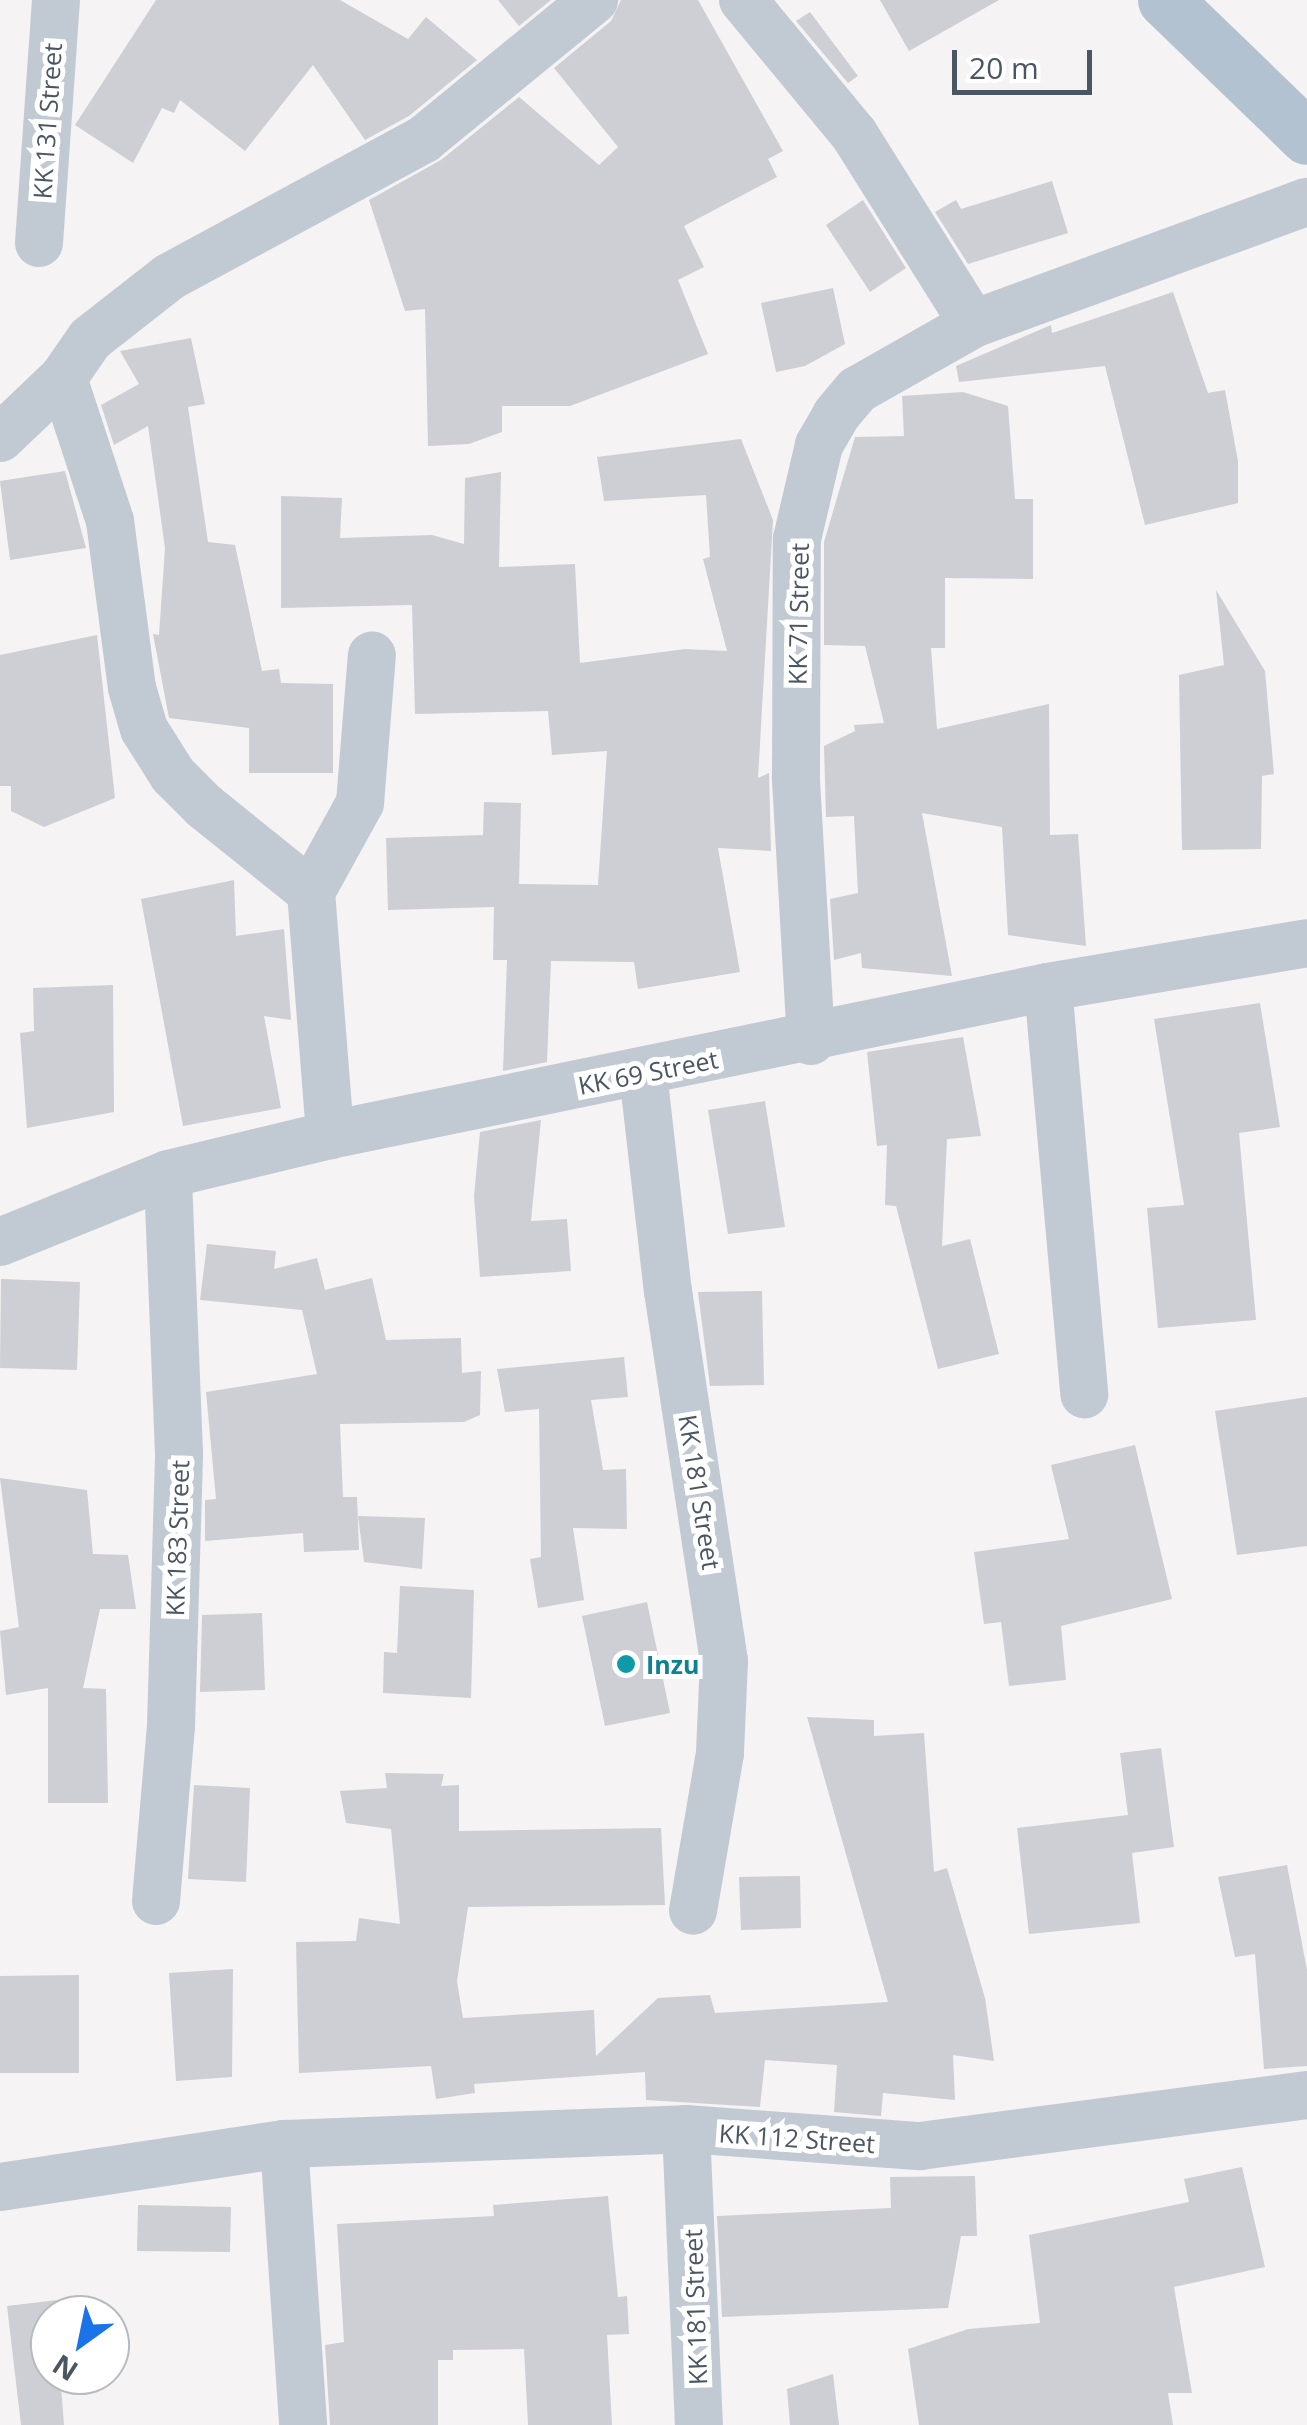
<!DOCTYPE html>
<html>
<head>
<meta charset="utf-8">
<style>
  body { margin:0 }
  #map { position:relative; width:1307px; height:2425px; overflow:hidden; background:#f5f3f3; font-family:"Open Sans",sans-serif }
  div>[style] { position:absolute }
  .building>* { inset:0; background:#cdcfd5 }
  .minor>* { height:48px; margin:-24px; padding:0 24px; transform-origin:24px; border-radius:24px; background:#c1cad2 }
  .major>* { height:55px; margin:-27.5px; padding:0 27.5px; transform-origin:27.5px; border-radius:27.5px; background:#b3c2d1 }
  .dots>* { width:28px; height:28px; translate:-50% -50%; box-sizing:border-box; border:5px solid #fff; border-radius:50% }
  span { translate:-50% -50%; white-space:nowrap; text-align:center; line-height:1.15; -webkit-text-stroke:10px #fff; paint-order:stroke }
  .street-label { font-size:25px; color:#4a5661 }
  .culture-label { font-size:25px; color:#0d838f; font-weight:700 }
  .left { translate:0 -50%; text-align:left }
  .north { position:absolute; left:30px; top:2295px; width:100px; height:100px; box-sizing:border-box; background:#fff; border:2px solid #b7bbc0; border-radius:50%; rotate:213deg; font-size:28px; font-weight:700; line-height:40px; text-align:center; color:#4a5661 }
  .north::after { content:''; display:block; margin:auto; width:35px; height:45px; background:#1a73e8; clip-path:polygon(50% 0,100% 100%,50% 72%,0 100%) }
  .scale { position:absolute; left:952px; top:50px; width:140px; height:45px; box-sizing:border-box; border:5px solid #4a5661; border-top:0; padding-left:12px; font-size:30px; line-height:35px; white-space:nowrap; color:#4a5661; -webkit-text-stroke:8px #fff; paint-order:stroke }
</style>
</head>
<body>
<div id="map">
  <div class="building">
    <div style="clip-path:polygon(156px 0,340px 0,408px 39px,426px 17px,477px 60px,409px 116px,365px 140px,313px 65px,245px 151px,180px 100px,174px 113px,162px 108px,133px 163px,75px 125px)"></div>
    <div style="clip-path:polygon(498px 0,551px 0,519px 26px)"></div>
    <div style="clip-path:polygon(621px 0,698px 0,783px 151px,768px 159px,777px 177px,684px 226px,704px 267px,678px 280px,708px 354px,570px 406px,502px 406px,502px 432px,469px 444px,428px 446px,425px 309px,405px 311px,369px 200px,441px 160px,519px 97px,599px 165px,618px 147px,554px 68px,611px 21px)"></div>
    <div style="clip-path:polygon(880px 0,999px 0,909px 51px)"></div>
    <div style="clip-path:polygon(810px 12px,858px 76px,848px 83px,796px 21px)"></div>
    <div style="clip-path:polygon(1052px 181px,1068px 233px,968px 264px,935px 212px,956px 200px,961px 209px)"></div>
    <div style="clip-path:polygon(863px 200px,906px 268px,870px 292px,826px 225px)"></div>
    <div style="clip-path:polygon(833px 288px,845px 344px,805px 366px,776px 372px,761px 303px)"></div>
    <div style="clip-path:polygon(1173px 292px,1208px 393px,1225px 390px,1238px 461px,1238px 503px,1145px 525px,1105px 366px,959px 382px,956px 366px,1051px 325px,1052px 333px)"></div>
    <div style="clip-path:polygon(191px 338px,205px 404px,188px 407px,208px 542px,235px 545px,262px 671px,279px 669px,281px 683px,333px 684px,333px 773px,249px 773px,249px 728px,169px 718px,153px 634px,159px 635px,165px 548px,148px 426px,114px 445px,101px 405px,139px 384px,120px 351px)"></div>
    <div style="clip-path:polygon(963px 392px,1008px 406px,1015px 499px,1033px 499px,1033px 579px,945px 578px,945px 648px,931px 648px,937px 729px,1049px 704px,1050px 835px,1078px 834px,1086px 946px,1008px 935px,1002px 827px,922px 813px,952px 976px,862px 968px,861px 953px,834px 960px,830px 899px,858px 893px,854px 816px,826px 817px,824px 746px,855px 731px,854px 725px,884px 723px,865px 646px,824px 645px,824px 542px,855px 437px,904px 436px,902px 396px)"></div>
    <div style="clip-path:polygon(741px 439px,773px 520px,758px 778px,769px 773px,771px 851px,718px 848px,740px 972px,638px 989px,634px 962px,551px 961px,547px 1062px,503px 1071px,507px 960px,493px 960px,494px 907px,388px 910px,386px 838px,483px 835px,484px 802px,521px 803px,519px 884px,598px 885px,607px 751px,552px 755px,548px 711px,415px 714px,412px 605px,281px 608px,281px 496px,342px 498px,340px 538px,432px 535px,464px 544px,465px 478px,501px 472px,499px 567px,575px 564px,580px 663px,685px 649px,727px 651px,703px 559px,710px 557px,706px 495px,604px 501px,597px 457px)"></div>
    <div style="clip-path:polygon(65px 471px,86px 548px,10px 560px,0 481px)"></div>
    <div style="clip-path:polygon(1216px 590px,1265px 671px,1274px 774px,1262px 776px,1261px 849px,1182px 850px,1179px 675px,1224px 665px)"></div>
    <div style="clip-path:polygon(97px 635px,115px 798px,44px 827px,11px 811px,11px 786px,0 786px,0 655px)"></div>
    <div style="clip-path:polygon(234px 880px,236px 936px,284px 929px,291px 1020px,264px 1016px,281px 1108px,183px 1126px,141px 899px)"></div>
    <div style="clip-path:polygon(113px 985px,114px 1112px,27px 1128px,20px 1033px,34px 1031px,33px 988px)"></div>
    <div style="clip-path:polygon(1260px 1003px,1280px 1127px,1239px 1133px,1256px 1320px,1158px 1328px,1147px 1208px,1184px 1205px,1154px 1019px)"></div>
    <div style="clip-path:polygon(963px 1037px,981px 1136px,947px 1139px,942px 1246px,970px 1239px,999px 1354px,938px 1369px,896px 1206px,885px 1205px,887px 1145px,877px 1146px,867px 1052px)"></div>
    <div style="clip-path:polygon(765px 1101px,785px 1227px,728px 1234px,708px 1110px)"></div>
    <div style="clip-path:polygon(541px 1120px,531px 1221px,567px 1219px,571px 1271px,480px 1277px,474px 1196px,480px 1132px)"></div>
    <div style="clip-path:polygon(207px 1244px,276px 1251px,274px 1269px,317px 1258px,325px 1290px,372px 1278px,386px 1340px,461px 1338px,462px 1373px,481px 1371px,480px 1415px,464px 1422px,340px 1424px,343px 1497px,357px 1497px,359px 1550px,304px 1552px,303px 1533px,205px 1541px,205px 1500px,216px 1499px,206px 1392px,317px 1374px,302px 1310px,200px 1300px)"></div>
    <div style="clip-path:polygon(1px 1279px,80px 1282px,77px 1370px,0 1368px)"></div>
    <div style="clip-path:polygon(762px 1291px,764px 1385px,710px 1386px,698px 1292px)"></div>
    <div style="clip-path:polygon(624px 1357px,628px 1397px,591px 1400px,603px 1470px,626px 1469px,627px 1529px,573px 1528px,584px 1600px,538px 1608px,530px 1559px,541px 1557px,539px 1409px,505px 1412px,497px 1369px)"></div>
    <div style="clip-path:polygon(1307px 1397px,1307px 1546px,1237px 1555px,1215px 1411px)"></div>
    <div style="clip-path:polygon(1135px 1445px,1172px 1599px,1061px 1626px,1066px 1680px,1009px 1686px,1001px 1622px,984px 1624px,974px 1552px,1069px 1539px,1051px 1465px)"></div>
    <div style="clip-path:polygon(0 1478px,87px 1490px,93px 1554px,128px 1555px,136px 1609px,100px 1609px,83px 1688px,106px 1689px,108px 1803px,48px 1803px,48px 1688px,6px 1695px,0 1631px,19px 1627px)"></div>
    <div style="clip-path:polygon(358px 1516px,425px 1518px,422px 1569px,364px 1562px)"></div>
    <div style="clip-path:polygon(400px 1586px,474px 1590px,471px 1698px,383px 1693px,384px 1652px,397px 1653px)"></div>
    <div style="clip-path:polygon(647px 1602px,670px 1713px,605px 1726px,582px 1616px)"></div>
    <div style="clip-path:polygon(262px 1613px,265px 1690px,200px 1692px,202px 1615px)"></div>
    <div style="clip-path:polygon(807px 1717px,874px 1720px,874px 1736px,924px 1733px,934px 1872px,947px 1868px,985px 1998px,994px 2061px,953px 2055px,955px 2100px,883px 2093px,881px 2116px,834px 2112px,837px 2065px,765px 2060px,760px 2107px,646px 2100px,645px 2072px,474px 2084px,475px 2093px,436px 2099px,431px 2066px,299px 2073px,296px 1942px,356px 1941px,359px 1918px,400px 1924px,391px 1829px,346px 1823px,340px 1791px,387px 1788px,385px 1773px,444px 1774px,441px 1786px,459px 1785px,459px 1831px,661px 1828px,665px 1905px,468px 1907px,457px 1981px,463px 2018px,594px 2010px,596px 2056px,658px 1998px,710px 1995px,715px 2013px,888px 2002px)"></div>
    <div style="clip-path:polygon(1161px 1748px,1174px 1847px,1132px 1853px,1140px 1923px,1029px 1934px,1017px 1828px,1128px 1815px,1120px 1753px)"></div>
    <div style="clip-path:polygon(194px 1785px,250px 1788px,246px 1882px,188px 1879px)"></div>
    <div style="clip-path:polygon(1287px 1865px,1307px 1970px,1307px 2066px,1264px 2069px,1255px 1954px,1235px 1957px,1218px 1877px)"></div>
    <div style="clip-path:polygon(800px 1876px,801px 1928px,741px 1930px,739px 1877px)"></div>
    <div style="clip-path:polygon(233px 1969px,232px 2077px,176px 2081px,169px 1973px)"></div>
    <div style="clip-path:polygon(79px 1975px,79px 2073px,0 2073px,0 1976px)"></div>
    <div style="clip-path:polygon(1242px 2167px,1265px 2267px,1174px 2287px,1192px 2393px,1168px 2393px,1173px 2425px,919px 2425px,908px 2349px,968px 2329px,1040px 2323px,1029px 2235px,1189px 2202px,1184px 2179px)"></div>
    <div style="clip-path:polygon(975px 2176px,977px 2236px,961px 2236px,948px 2308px,722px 2317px,717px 2216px,891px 2208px,890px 2177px)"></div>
    <div style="clip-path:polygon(608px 2196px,618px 2297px,627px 2296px,629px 2334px,607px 2335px,612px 2425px,528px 2425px,524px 2349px,453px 2350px,453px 2360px,438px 2360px,438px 2425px,330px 2425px,325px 2345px,344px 2342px,337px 2224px,494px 2216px,493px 2205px)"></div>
    <div style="clip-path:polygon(138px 2205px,231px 2207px,230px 2252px,137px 2251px)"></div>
    <div style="clip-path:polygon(66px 2299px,68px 2315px,50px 2315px,50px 2375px,74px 2375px,75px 2384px,61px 2386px,64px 2425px,21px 2425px,7px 2306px)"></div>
    <div style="clip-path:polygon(833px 2374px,839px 2425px,790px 2425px,787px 2389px)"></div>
  </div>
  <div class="minor">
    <div style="left:743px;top:0;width:174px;rotate:50.4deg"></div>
    <div style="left:854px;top:134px;width:224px;rotate:57.9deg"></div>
    <div style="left:39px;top:243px;width:244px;rotate:-86deg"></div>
    <div style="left:63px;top:378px;width:151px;rotate:71.8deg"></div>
    <div style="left:110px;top:521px;width:168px;rotate:82.5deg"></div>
    <div style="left:132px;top:688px;width:43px;rotate:73.7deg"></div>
    <div style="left:144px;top:729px;width:54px;rotate:57.8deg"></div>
    <div style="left:173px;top:775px;width:44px;rotate:45deg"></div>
    <div style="left:204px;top:806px;width:137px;rotate:38.8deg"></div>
    <div style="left:311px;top:892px;width:244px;rotate:85.5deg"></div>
    <div style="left:0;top:438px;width:87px;rotate:-43.6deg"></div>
    <div style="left:63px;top:378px;width:47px;rotate:-55.3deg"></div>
    <div style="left:90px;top:339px;width:100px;rotate:-38.1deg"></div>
    <div style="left:169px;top:277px;width:290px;rotate:-28.4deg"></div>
    <div style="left:424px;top:139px;width:220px;rotate:-39.3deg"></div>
    <div style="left:311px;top:892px;width:102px;rotate:-61.2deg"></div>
    <div style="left:360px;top:803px;width:148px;rotate:-85.4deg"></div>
    <div style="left:1048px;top:987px;width:409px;rotate:84.9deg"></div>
    <div style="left:811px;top:1041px;width:264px;rotate:-93.3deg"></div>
    <div style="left:796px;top:777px;width:238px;rotate:-89.8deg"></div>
    <div style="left:797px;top:539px;width:97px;rotate:-76.8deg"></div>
    <div style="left:819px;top:445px;width:34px;rotate:-60deg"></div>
    <div style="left:836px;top:415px;width:33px;rotate:-50deg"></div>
    <div style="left:857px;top:390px;width:133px;rotate:-29.6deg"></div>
    <div style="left:973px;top:324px;width:356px;rotate:-20.1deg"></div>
    <div style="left:643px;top:1073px;width:219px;rotate:83.5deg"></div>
    <div style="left:668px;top:1291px;width:374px;rotate:81.4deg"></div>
    <div style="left:724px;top:1661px;width:92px;rotate:92.5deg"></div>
    <div style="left:720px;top:1753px;width:160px;rotate:99.7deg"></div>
    <div style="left:0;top:1242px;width:181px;rotate:-22deg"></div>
    <div style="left:168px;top:1174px;width:167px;rotate:-13.5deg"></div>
    <div style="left:330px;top:1135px;width:733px;rotate:-11.65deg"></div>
    <div style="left:1048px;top:987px;width:263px;rotate:-9.6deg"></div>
    <div style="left:156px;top:1901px;width:176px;rotate:-85.1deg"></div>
    <div style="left:171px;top:1726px;width:273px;rotate:-88.3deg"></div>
    <div style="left:179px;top:1453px;width:279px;rotate:-92.3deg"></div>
    <div style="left:686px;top:2129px;width:296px;rotate:87.5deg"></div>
    <div style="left:284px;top:2144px;width:282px;rotate:86.1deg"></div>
    <div style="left:0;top:2187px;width:287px;rotate:-8.6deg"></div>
    <div style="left:284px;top:2144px;width:402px;rotate:-2.1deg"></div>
    <div style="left:686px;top:2129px;width:235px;rotate:4.2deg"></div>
    <div style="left:920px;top:2146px;width:390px;rotate:-7.5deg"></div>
  </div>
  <div class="major">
    <div style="left:1165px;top:0;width:197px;rotate:44deg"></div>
  </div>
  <div class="dots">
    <div style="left:626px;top:1664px;background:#0f9aa8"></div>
  </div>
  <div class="street-label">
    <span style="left:47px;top:121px;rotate:-86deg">KK 131 Street</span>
    <span style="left:798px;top:614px;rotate:-89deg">KK 71 Street</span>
    <span style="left:648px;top:1072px;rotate:-11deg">KK 69 Street</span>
    <span style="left:700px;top:1492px;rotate:81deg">KK 181 Street</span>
    <span style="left:177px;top:1538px;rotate:-88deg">KK 183 Street</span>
    <span style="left:797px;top:2138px;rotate:4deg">KK 112 Street</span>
    <span style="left:695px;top:2307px;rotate:-92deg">KK 181 Street</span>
  </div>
  <div class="culture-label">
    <span class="left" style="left:646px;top:1664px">Inzu</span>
  </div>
  <div class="north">N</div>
  <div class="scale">20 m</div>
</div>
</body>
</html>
